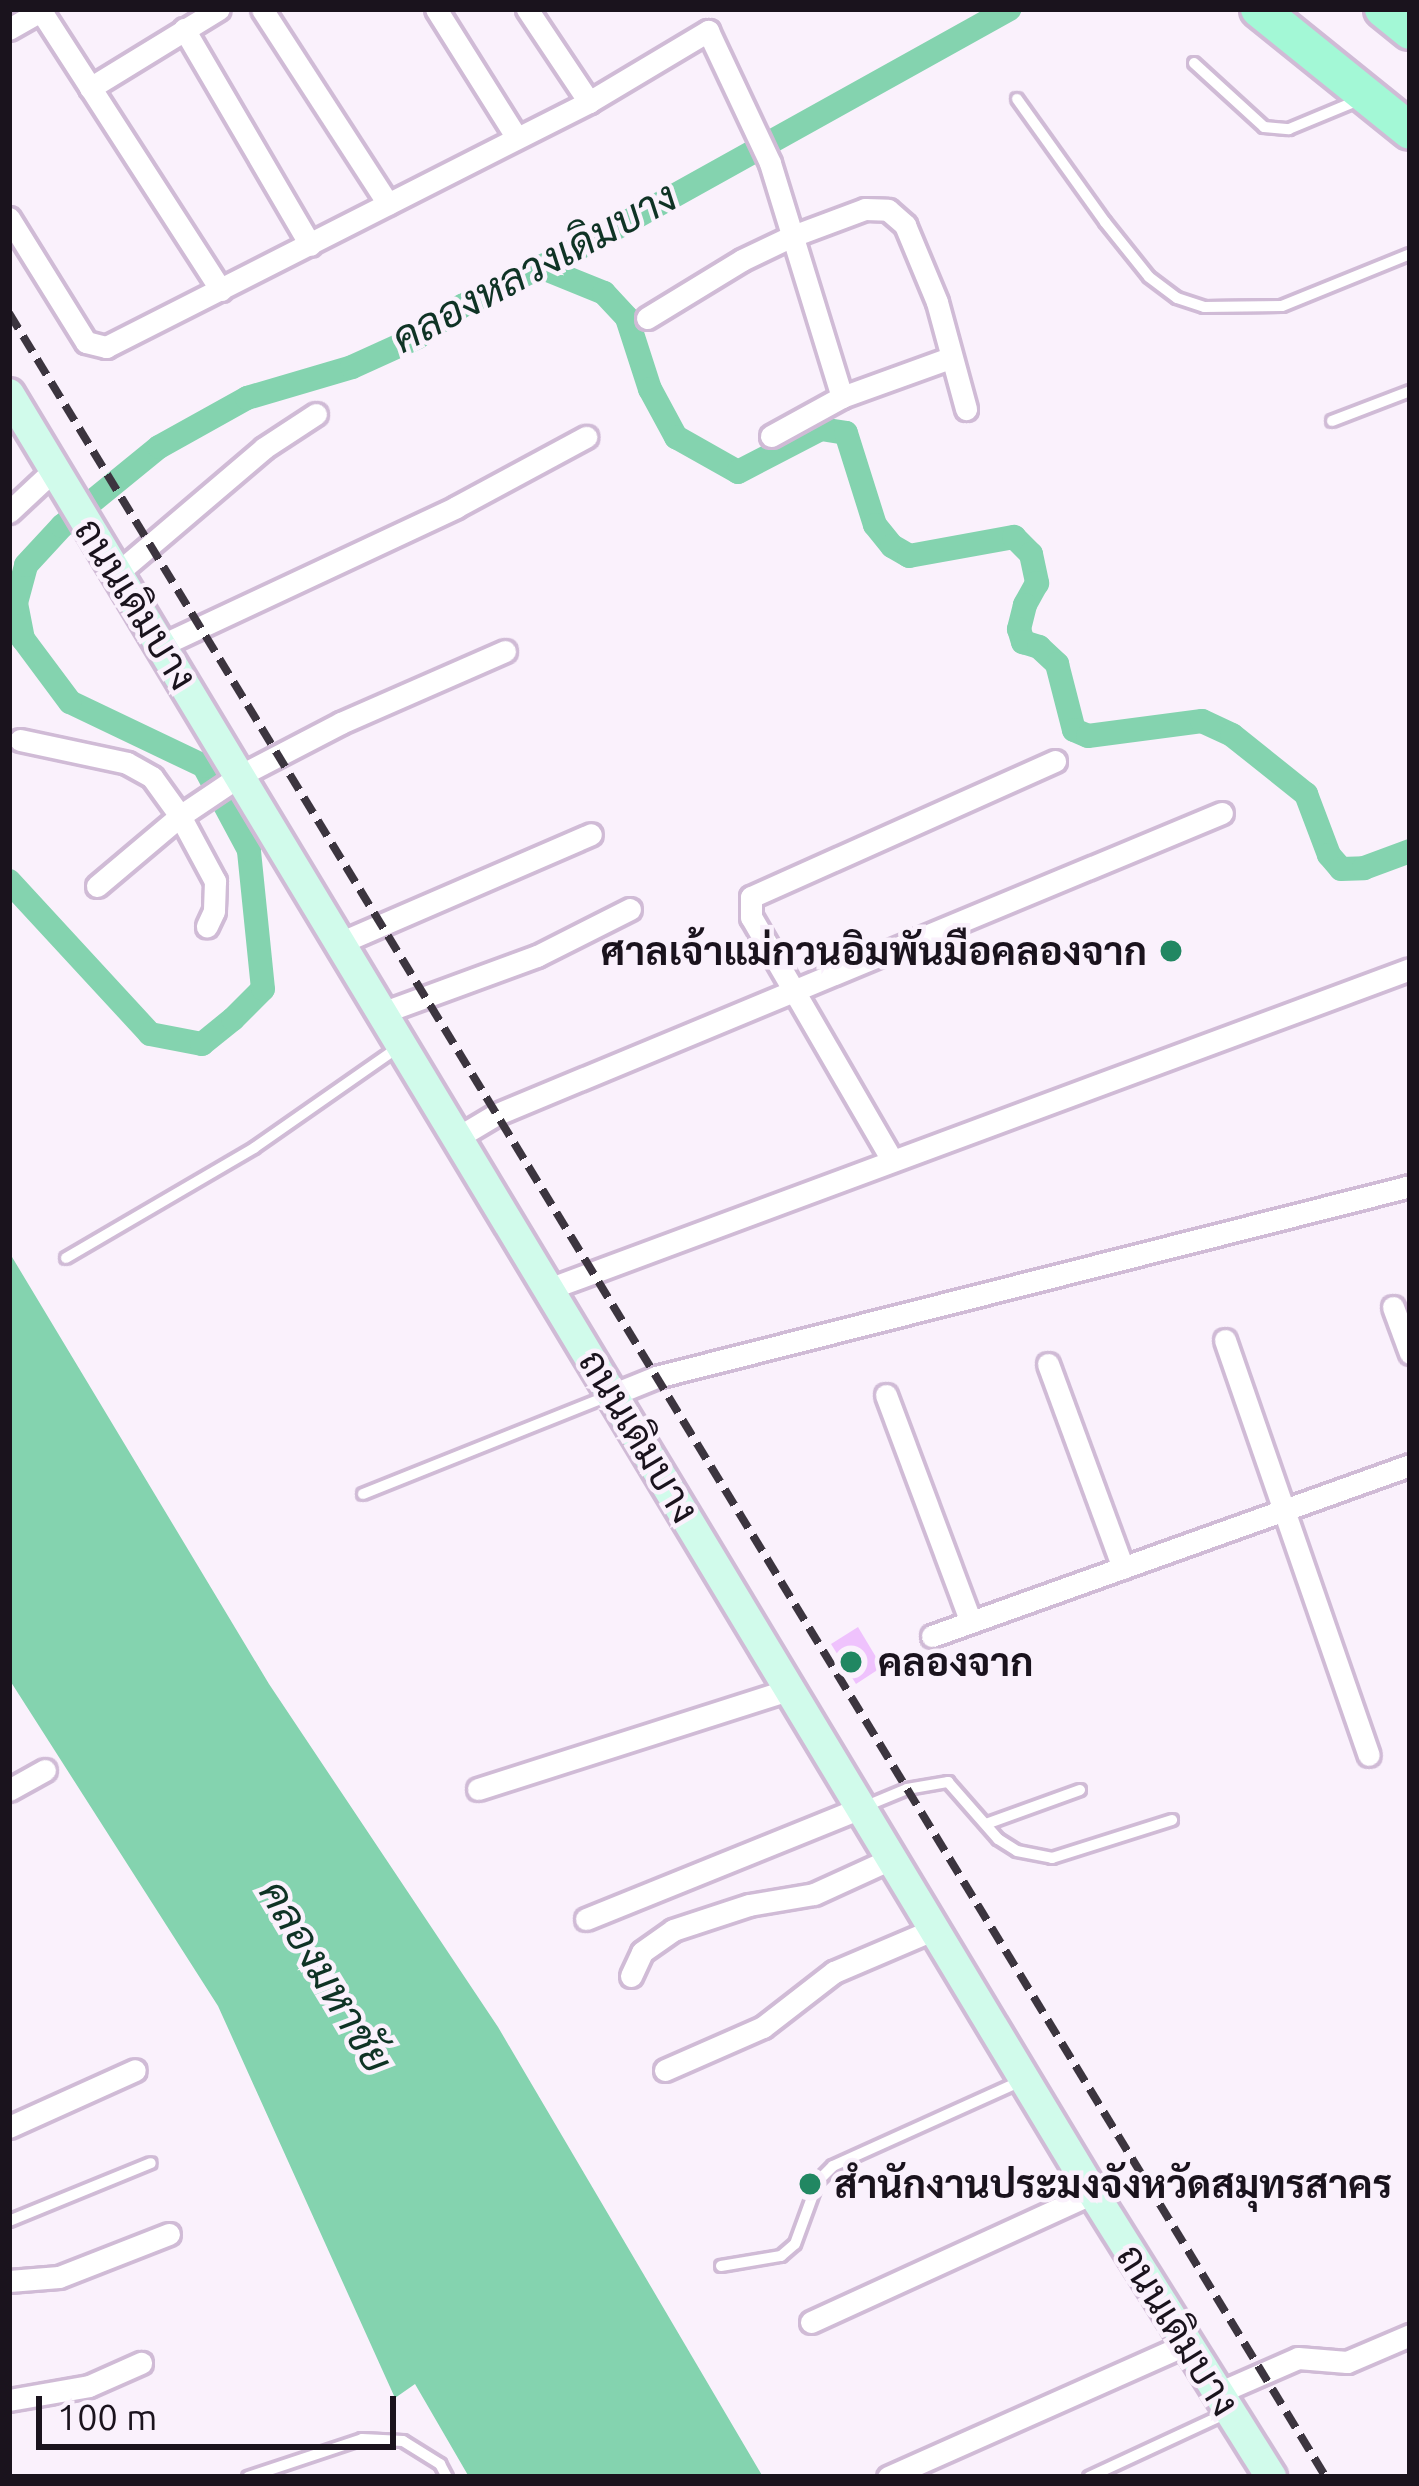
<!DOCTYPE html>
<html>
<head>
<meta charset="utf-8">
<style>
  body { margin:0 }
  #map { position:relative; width:1419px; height:2486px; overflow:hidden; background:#faf1fc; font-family:Ubuntu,Sarabun,sans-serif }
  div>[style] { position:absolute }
  .water>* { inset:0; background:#84d3af }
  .canal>* { height:24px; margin:-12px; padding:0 12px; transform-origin:12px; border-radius:12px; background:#84d3af }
  .building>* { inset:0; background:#efc2fd }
  .roads { filter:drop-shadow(3px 0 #d0bbd6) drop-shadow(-3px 0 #d0bbd6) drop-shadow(0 3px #d0bbd6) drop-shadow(0 -3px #d0bbd6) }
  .lane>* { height:10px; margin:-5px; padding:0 5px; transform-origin:5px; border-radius:5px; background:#fff }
  .street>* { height:21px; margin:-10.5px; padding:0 10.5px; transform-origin:10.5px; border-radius:10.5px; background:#fff }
  .secondary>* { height:30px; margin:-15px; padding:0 15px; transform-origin:15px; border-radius:15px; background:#d1fbeb }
  .primary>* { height:36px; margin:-18px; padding:0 18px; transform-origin:18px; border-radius:18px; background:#a3f8d6 }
  .rail>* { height:8px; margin-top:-4px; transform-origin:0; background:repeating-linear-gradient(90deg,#3c353f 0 18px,transparent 0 27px) }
  .dots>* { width:33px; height:33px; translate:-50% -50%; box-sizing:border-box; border:6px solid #faf1fc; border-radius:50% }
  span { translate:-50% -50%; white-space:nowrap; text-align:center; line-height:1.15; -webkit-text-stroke:9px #faf1fc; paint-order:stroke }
  .street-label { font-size:39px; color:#1a131d }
  .poi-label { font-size:39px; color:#1a131d; font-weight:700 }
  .right { translate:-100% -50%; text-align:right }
  .left { translate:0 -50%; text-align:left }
  .water-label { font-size:42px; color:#0f3325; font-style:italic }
  .frame { position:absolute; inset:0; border:12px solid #1a131d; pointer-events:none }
  .scale { position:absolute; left:36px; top:2396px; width:360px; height:54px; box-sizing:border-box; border:6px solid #1a131d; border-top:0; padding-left:15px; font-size:36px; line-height:42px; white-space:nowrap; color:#1a131d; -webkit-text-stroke:9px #faf1fc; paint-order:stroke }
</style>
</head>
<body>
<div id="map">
  <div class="water">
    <div style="clip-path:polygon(9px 1252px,269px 1684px,498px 2027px,763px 2477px,469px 2477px,415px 2384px,395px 2398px,218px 2006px,9px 1679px)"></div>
  </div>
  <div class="canal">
    <div style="left:540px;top:267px;width:69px;rotate:22.1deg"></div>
    <div style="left:604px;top:293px;width:34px;rotate:47deg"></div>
    <div style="left:627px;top:318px;width:75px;rotate:72.1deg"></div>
    <div style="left:650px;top:389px;width:55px;rotate:61.6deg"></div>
    <div style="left:676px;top:437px;width:71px;rotate:29.4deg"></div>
    <div style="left:738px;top:472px;width:93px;rotate:-27.4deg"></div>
    <div style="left:821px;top:429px;width:25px;rotate:9deg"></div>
    <div style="left:846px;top:433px;width:96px;rotate:72.5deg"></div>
    <div style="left:875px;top:525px;width:27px;rotate:51deg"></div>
    <div style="left:892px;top:546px;width:20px;rotate:30deg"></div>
    <div style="left:909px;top:556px;width:107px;rotate:-10.3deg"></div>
    <div style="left:1014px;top:537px;width:24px;rotate:45deg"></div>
    <div style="left:1031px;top:554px;width:30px;rotate:78deg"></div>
    <div style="left:1037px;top:583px;width:25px;rotate:119deg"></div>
    <div style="left:1025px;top:605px;width:25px;rotate:104deg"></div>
    <div style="left:1019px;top:629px;width:14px;rotate:73deg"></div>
    <div style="left:1023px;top:642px;width:17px;rotate:17deg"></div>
    <div style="left:1039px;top:647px;width:25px;rotate:43deg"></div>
    <div style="left:1057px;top:664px;width:68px;rotate:75.6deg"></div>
    <div style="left:1074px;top:730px;width:15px;rotate:23deg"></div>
    <div style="left:1088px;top:736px;width:115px;rotate:-7.5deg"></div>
    <div style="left:1202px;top:721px;width:33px;rotate:25deg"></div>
    <div style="left:1232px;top:735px;width:95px;rotate:38.6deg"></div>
    <div style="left:1306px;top:794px;width:65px;rotate:69.3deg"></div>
    <div style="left:1329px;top:855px;width:18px;rotate:49deg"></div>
    <div style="left:1341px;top:869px;width:23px;rotate:-2deg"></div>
    <div style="left:1364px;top:868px;width:49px;rotate:-20.3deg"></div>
    <div style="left:9px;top:881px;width:208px;rotate:47.3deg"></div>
    <div style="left:150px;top:1034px;width:53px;rotate:10.9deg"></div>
    <div style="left:202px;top:1044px;width:40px;rotate:-39deg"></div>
    <div style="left:233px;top:1019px;width:42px;rotate:-45deg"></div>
    <div style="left:263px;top:989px;width:140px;rotate:-95.8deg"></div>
    <div style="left:249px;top:850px;width:95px;rotate:-118.2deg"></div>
    <div style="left:204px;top:766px;width:148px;rotate:-154.5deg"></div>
    <div style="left:70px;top:702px;width:79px;rotate:-126.7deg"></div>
    <div style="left:23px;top:639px;width:37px;rotate:-101deg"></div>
    <div style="left:16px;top:603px;width:39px;rotate:-75deg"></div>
    <div style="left:26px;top:565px;width:53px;rotate:-47.3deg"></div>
    <div style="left:62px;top:526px;width:125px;rotate:-39.2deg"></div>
    <div style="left:159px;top:447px;width:101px;rotate:-29.1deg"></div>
    <div style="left:247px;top:398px;width:109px;rotate:-16.4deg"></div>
    <div style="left:352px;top:367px;width:72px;rotate:-24.4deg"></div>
    <div style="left:418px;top:337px;width:54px;rotate:-35.2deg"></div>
    <div style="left:462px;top:306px;width:144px;rotate:-26.4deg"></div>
    <div style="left:591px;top:242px;width:479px;rotate:-29.1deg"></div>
  </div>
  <div class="building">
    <div style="clip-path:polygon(858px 1627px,882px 1667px,856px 1684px,831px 1644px)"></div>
  </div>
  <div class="roads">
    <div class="lane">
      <div style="left:1194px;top:63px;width:95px;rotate:42.4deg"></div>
      <div style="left:1264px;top:127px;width:25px;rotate:5deg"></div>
      <div style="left:1289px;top:129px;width:76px;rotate:-22.5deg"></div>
      <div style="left:1017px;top:99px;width:151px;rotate:54.4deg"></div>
      <div style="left:1105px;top:222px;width:70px;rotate:51.3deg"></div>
      <div style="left:1149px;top:277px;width:35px;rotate:37deg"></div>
      <div style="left:1177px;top:298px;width:28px;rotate:18deg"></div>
      <div style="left:1204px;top:307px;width:78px;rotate:-0.7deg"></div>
      <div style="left:1282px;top:306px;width:138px;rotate:-22.1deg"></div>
      <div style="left:1332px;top:421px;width:84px;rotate:-21deg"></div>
      <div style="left:66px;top:1258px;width:218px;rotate:-30.3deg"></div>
      <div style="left:254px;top:1148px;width:173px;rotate:-34.9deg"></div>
      <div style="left:363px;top:1494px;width:266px;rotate:-21.8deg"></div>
      <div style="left:866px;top:1806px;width:44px;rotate:-22.5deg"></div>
      <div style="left:907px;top:1789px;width:42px;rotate:-9.7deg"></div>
      <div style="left:948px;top:1782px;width:76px;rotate:48.7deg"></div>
      <div style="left:998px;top:1839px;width:22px;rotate:32deg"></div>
      <div style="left:1017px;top:1851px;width:36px;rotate:11deg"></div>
      <div style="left:1052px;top:1858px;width:126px;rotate:-17.6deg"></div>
      <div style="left:986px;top:1824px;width:100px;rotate:-19.9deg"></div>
      <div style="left:9px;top:2221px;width:153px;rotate:-22.2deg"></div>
      <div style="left:721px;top:2266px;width:61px;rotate:-9.5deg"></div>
      <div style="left:781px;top:2256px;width:18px;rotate:-41deg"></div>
      <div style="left:795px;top:2244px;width:67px;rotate:-69.9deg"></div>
      <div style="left:818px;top:2181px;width:21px;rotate:-45deg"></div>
      <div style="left:833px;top:2166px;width:206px;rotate:-24.3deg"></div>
      <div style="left:248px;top:2477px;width:120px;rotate:-18.4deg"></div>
      <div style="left:362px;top:2439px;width:41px;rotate:2.8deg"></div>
      <div style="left:403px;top:2441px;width:44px;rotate:31.9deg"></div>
      <div style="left:440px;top:2464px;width:15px;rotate:62deg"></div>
      <div style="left:1089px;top:2477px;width:152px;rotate:-24.9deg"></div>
    </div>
    <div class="street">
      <div style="left:262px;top:9px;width:232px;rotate:57.1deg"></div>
      <div style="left:436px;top:9px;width:152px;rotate:57.9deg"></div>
      <div style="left:527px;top:9px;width:112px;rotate:56.3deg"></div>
      <div style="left:41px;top:11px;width:332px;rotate:57.2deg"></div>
      <div style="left:9px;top:29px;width:40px;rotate:-29.7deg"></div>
      <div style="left:184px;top:29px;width:250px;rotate:59.7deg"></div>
      <div style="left:90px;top:88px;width:151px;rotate:-31.5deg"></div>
      <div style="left:9px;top:218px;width:146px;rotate:58.2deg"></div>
      <div style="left:86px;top:342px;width:21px;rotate:14deg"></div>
      <div style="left:106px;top:347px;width:542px;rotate:-26.9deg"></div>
      <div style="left:589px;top:102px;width:139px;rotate:-30.8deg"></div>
      <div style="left:708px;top:31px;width:146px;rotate:64.8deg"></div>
      <div style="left:770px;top:163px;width:245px;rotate:72.9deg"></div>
      <div style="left:647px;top:318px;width:111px;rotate:-31.4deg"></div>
      <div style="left:742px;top:260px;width:53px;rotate:-25.6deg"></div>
      <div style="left:790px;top:237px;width:80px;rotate:-20.5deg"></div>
      <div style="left:865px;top:209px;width:23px;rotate:2deg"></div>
      <div style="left:888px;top:210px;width:23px;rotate:41deg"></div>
      <div style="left:905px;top:225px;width:83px;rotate:67.4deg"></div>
      <div style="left:937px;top:302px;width:111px;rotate:74.8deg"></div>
      <div style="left:771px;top:436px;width:81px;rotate:-28.8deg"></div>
      <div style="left:842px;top:397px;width:115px;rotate:-19.9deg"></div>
      <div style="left:9px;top:512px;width:63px;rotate:-43.1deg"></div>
      <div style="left:115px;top:575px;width:196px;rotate:-40.4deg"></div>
      <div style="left:264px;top:448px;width:62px;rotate:-33.2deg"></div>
      <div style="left:162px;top:645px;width:325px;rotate:-25.1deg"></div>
      <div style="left:456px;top:507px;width:148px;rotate:-28.3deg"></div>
      <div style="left:20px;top:740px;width:109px;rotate:12.1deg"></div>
      <div style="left:127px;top:763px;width:29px;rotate:29deg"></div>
      <div style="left:152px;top:777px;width:48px;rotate:54.3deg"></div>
      <div style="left:180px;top:816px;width:73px;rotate:-33.9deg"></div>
      <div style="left:241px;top:775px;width:113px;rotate:-27.5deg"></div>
      <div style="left:341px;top:723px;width:179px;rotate:-23.7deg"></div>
      <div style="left:97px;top:886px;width:109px;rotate:-40.1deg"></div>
      <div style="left:180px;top:816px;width:74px;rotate:61.7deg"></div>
      <div style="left:215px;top:881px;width:30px;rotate:92deg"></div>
      <div style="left:214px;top:911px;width:17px;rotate:115deg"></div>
      <div style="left:342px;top:942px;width:271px;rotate:-23.4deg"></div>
      <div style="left:384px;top:1012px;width:163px;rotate:-20.1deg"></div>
      <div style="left:537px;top:956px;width:104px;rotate:-26.8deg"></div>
      <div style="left:460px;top:1136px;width:41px;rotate:-31deg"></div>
      <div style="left:495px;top:1115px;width:787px;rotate:-22.56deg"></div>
      <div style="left:892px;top:1160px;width:281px;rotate:-120.1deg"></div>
      <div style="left:751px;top:917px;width:20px;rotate:-90deg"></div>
      <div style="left:751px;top:897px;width:333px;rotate:-24.1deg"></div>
      <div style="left:551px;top:1288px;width:916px;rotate:-20.37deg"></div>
      <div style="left:1393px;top:1307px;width:49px;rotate:69.7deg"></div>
      <div style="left:1225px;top:1340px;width:439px;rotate:70.9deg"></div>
      <div style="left:1048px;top:1364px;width:217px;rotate:69.8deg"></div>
      <div style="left:614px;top:1394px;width:45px;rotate:-22deg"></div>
      <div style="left:656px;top:1377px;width:778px;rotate:-14.21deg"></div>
      <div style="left:886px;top:1395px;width:242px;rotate:69.5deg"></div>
      <div style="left:932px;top:1636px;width:508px;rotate:-19.68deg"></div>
      <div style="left:478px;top:1789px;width:329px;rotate:-17.7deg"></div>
      <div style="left:9px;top:1790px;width:41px;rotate:-29.1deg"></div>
      <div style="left:586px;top:1919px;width:299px;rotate:-22deg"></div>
      <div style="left:631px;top:1976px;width:26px;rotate:-65deg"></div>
      <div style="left:642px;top:1952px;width:38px;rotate:-35deg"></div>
      <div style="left:673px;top:1930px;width:80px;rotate:-18.2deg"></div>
      <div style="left:749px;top:1905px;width:66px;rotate:-9.6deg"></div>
      <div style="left:814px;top:1894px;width:87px;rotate:-24.5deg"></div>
      <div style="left:665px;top:2070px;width:107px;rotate:-23.7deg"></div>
      <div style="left:763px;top:2027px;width:90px;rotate:-37.8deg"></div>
      <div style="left:834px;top:1972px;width:110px;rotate:-23.1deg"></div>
      <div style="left:9px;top:2127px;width:138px;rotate:-24.3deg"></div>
      <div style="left:9px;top:2281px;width:50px;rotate:-4.6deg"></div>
      <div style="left:59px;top:2277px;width:118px;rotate:-21.4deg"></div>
      <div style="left:811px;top:2322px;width:310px;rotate:-24.6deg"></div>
      <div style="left:1218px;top:2393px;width:87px;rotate:-23.6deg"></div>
      <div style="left:1298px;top:2358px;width:49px;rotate:4.7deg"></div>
      <div style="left:1347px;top:2362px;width:69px;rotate:-23.2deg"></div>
      <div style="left:9px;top:2400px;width:81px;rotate:-9.9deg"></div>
      <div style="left:89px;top:2386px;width:57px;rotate:-23.9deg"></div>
      <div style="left:888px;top:2477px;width:325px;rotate:-24deg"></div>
    </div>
    <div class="secondary">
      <div style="left:9px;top:394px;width:2100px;rotate:58.93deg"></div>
      <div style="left:1093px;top:2193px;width:335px;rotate:57.9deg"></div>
    </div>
    <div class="primary">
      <div style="left:1259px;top:9px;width:194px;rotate:38.9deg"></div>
      <div style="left:1383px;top:9px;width:35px;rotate:39deg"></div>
    </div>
  </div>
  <div class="rail">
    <div style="left:9px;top:313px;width:2533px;rotate:58.68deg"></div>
  </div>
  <div class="dots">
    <div style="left:1171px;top:951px;background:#218762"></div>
    <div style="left:851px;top:1662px;background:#218762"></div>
    <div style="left:810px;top:2184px;background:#218762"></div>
  </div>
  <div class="street-label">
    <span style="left:136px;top:604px;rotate:58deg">ถนนเดิมบาง</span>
    <span style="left:639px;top:1436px;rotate:59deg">ถนนเดิมบาง</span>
    <span style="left:1178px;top:2330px;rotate:58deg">ถนนเดิมบาง</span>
  </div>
  <div class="poi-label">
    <span class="right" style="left:1147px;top:951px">ศาลเจ้าแม่กวนอิมพันมือคลองจาก</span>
    <span class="left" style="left:878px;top:1662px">คลองจาก</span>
    <span class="left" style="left:834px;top:2184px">สำนักงานประมงจังหวัดสมุทรสาคร</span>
  </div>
  <div class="water-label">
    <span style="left:534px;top:267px;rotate:-28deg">คลองหลวงเดิมบาง</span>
    <span style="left:326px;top:1976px;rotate:59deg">คลองมหาชัย</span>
  </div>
  <div class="frame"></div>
  <div class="scale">100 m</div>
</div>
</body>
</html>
